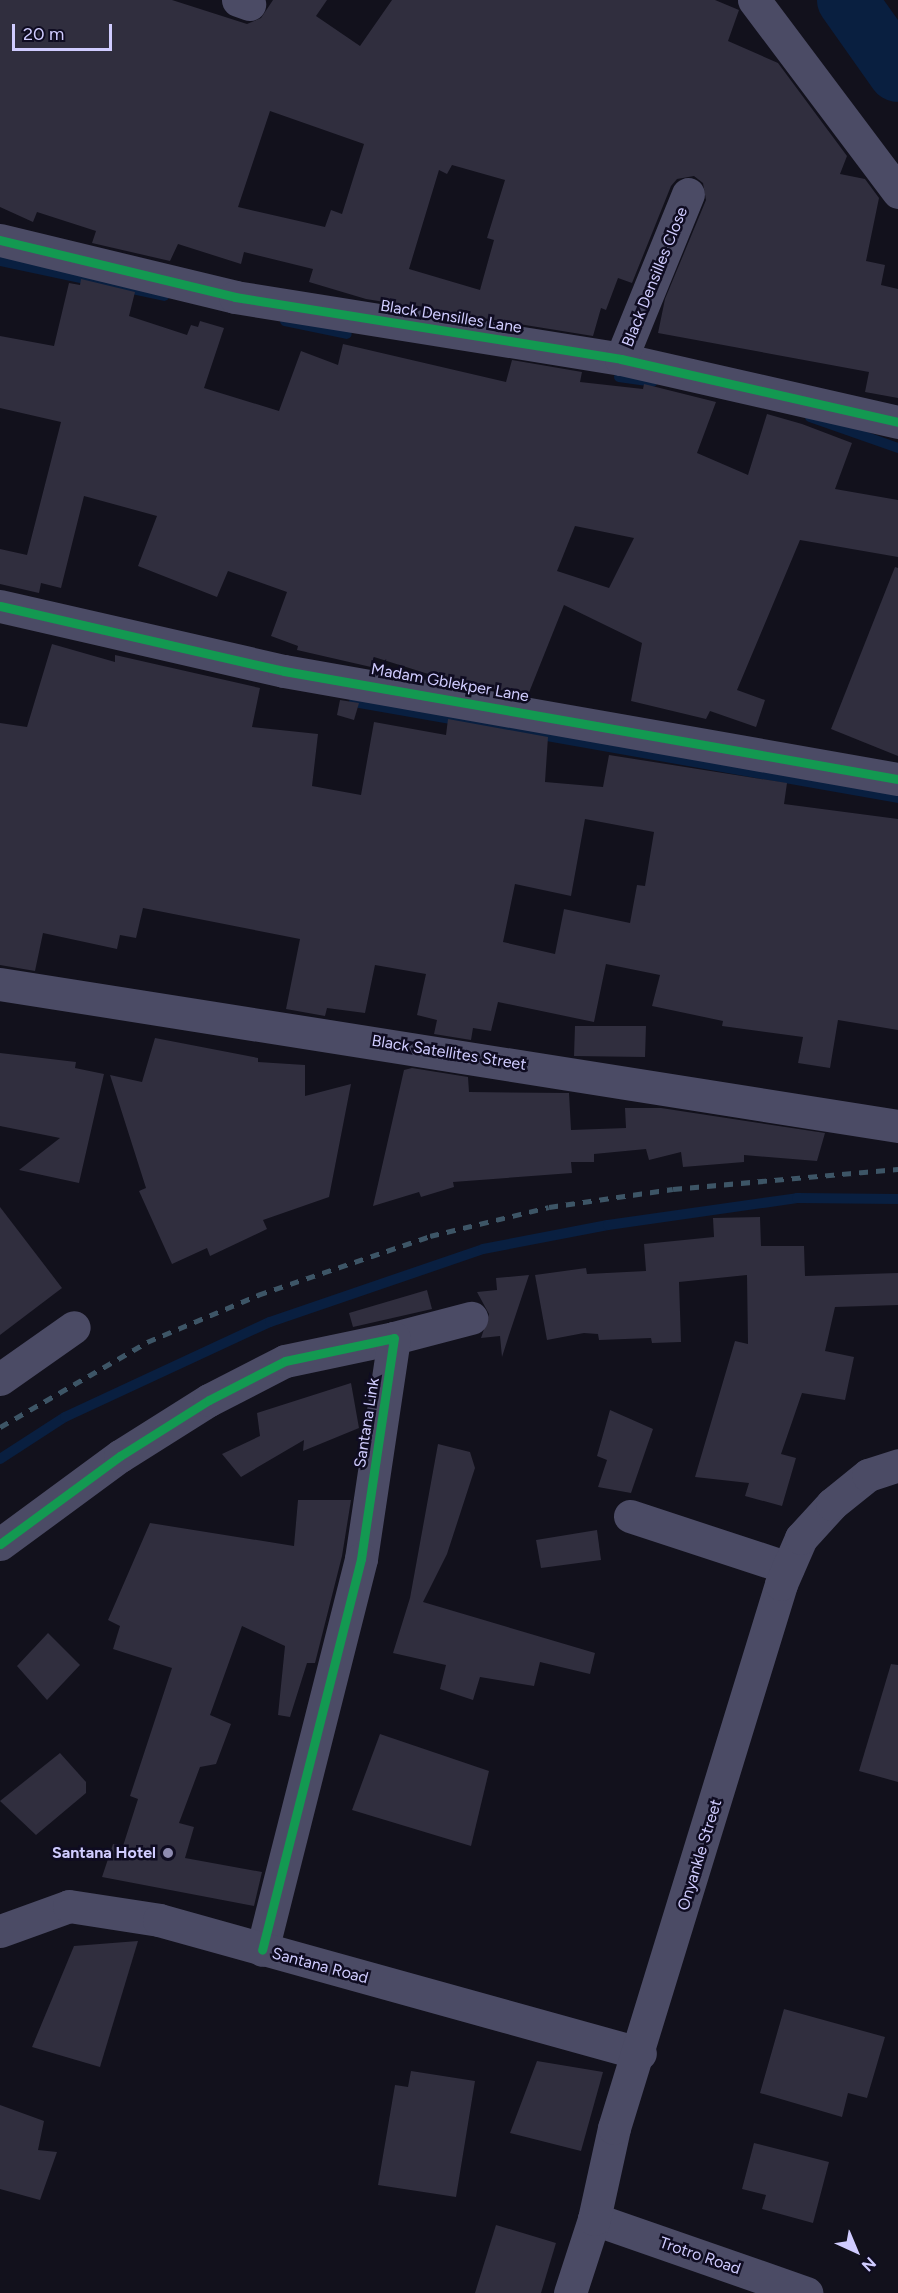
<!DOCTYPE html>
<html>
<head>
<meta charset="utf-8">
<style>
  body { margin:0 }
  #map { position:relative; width:898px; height:2293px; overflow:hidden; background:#12111c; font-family:Figtree,sans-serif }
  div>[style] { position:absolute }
  .stream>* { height:10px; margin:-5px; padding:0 5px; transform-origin:5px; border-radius:5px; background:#091f40 }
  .river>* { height:60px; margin:-30px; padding:0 30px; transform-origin:30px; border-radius:30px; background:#091f40 }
  .building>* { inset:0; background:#302e3e }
  .minor>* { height:33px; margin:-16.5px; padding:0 16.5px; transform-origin:16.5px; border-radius:16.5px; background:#4b4b65 }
  .rail>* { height:4.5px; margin-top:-2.25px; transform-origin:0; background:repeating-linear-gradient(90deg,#3d5566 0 9px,transparent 0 17px) }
  .cycleway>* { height:9px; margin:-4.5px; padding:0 4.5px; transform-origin:4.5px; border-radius:4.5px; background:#139951 }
  .dots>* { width:16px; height:16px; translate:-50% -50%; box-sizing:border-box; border:3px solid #0f0c21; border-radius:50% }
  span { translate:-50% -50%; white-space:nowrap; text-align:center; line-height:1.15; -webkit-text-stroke:5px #0f0c21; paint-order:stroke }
  .street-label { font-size:16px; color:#d0ccff }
  .poi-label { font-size:16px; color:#d0ccff; font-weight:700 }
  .right { translate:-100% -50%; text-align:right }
  .north { position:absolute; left:826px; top:2221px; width:60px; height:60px; -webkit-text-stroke:4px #0f0c21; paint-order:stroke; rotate:136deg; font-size:16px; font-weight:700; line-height:24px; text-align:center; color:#d0ccff }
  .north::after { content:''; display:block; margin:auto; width:21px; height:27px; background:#d0ccff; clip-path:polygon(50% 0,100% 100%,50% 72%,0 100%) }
  .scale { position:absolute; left:12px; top:24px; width:100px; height:27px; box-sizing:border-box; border:3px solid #d0ccff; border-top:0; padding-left:8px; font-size:18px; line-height:21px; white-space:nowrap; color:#d0ccff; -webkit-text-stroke:4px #0f0c21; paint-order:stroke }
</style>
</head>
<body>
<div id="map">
  <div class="stream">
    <div style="left:0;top:261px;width:168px;rotate:12deg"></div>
    <div style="left:285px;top:321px;width:63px;rotate:11.8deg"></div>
    <div style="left:619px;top:377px;width:34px;rotate:8deg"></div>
    <div style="left:810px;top:417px;width:93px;rotate:19.4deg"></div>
    <div style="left:354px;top:702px;width:552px;rotate:10.01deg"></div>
    <div style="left:0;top:1459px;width:77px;rotate:-32.9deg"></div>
    <div style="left:65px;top:1417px;width:226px;rotate:-24.9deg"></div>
    <div style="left:270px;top:1322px;width:225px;rotate:-18.9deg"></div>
    <div style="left:483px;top:1249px;width:127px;rotate:-10.9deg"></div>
    <div style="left:608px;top:1225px;width:191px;rotate:-8.1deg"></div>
    <div style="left:797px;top:1198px;width:101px;rotate:0.6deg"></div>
  </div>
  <div class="river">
    <div style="left:847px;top:0;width:88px;rotate:54.7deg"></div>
  </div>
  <div class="building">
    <div style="clip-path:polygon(evenodd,0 0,172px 0,247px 24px,261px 18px,273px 0,327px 0,316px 16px,360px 46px,392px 0,715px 0,739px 10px,728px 41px,778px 63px,847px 156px,840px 174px,865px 179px,879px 198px,866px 261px,885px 265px,881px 285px,898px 289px,898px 398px,865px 392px,869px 372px,658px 333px,665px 299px,706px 200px,703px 183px,694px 176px,677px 179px,671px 186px,632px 283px,618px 278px,606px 310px,601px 308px,593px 336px,366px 299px,309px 282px,313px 269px,244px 252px,241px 264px,178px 244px,170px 261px,92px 243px,96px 231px,37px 212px,33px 222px,0 207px,0 0,270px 111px,364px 144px,342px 214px,331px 210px,325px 227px,238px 207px,270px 111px,0 0,452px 165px,505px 180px,487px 238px,494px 240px,480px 290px,409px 269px,439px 170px,447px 174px,452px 165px)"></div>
    <div style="clip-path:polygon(evenodd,81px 279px,135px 292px,129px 316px,187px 335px,191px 325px,198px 327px,200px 321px,224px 328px,204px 388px,279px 411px,301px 351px,338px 365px,343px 344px,506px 382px,512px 360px,582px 372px,580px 382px,643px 389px,644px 384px,716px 402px,697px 453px,748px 475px,767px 414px,802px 424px,852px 443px,835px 489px,898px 500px,898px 557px,800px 540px,737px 690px,765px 700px,756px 727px,710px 711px,706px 719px,631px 701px,642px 643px,564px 605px,528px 695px,454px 682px,374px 657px,371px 667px,297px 650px,298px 646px,271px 636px,287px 592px,228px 571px,217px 597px,138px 566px,157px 516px,84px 496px,61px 588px,41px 583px,39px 593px,0 584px,0 549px,27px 555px,61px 422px,0 408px,0 336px,54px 346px,69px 283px,80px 285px,81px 279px,575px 526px,634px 538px,609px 588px,557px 571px,575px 526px)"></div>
    <div style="clip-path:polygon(895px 567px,898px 568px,898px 756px,831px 729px)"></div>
    <div style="clip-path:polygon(evenodd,52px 644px,115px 662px,115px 655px,260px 688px,252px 727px,318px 734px,312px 786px,361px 795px,374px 722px,446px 735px,448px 719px,548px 737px,545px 782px,603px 787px,609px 755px,787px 783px,784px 804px,898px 819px,898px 1030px,838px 1020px,830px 1068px,798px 1063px,803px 1037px,722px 1026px,723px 1021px,652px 1006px,660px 975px,606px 964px,594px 1022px,498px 1002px,491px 1031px,473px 1028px,471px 1040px,434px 1034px,437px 1020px,417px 1015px,426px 974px,375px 965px,365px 1013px,327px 1008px,325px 1016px,286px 1009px,300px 939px,143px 908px,136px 938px,120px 935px,117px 949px,43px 933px,35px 971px,0 965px,0 723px,27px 727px,52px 644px,585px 819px,654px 832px,645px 886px,637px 885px,630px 923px,564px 909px,555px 954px,503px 942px,515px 884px,571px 896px,585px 819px)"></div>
    <div style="clip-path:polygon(340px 700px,359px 703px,354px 720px,337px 715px)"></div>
    <div style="clip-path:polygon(575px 1026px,646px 1026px,645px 1057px,574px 1056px)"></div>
    <div style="clip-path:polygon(155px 1038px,258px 1058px,258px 1062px,305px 1065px,305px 1096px,351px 1084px,329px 1197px,263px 1220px,267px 1229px,210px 1256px,207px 1248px,172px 1264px,139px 1191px,146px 1188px,110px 1075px,142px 1082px)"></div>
    <div style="clip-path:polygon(0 1053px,76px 1062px,75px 1068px,104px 1074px,79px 1183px,19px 1170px,60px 1138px,0 1126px)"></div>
    <div style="clip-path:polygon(412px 1068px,468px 1077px,469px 1092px,569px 1093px,571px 1130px,626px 1128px,625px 1108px,661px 1108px,825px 1133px,817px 1161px,744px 1155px,744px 1162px,683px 1167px,681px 1152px,649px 1160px,646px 1149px,594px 1154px,594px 1162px,571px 1162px,572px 1173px,453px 1182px,454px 1187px,421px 1197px,419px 1192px,373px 1206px,404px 1070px)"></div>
    <div style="clip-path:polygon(0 1207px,62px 1288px,0 1335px)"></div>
    <div style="clip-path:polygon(760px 1217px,761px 1246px,804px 1246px,805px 1276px,898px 1273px,898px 1305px,835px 1307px,825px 1351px,854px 1357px,845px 1400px,802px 1393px,781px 1454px,796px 1458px,782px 1506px,745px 1496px,749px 1483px,695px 1477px,735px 1341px,748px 1344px,747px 1275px,679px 1282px,681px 1342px,652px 1343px,651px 1338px,599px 1340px,598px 1334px,584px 1333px,547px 1340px,535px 1275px,586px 1268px,587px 1274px,646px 1271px,644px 1244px,714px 1237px,713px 1218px)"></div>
    <div style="clip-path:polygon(529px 1275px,509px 1335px,502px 1357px,500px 1336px,481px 1338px,489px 1314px,477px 1292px,497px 1290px,496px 1278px)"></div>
    <div style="clip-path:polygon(427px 1290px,432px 1309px,353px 1327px,349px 1313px)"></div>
    <div style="clip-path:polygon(351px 1383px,359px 1428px,303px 1451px,304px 1440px,241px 1477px,222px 1454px,260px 1436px,257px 1413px)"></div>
    <div style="clip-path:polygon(610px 1410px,653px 1429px,631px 1493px,598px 1487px,607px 1460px,597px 1456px)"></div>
    <div style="clip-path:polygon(438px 1444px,470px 1452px,475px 1468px,447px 1554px,423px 1602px,595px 1653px,590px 1674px,540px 1662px,534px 1686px,480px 1677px,473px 1700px,440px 1689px,446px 1665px,393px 1653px,410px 1598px)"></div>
    <div style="clip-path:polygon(298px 1500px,351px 1500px,342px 1556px,315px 1663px,307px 1663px,290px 1717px,278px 1715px,285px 1646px,242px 1626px,210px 1715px,231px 1724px,216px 1764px,200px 1767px,179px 1823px,194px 1827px,185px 1858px,262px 1872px,254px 1906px,102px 1877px,113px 1844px,123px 1846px,138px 1799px,130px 1796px,172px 1668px,113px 1649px,120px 1626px,108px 1620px,150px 1523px,294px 1546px)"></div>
    <div style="clip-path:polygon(597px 1530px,601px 1560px,541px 1568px,536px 1540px)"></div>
    <div style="clip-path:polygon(48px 1633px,80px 1665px,47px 1700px,17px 1666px)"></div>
    <div style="clip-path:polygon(891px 1664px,898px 1665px,898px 1782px,859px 1771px)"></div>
    <div style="clip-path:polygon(380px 1734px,489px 1771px,471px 1846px,352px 1810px)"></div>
    <div style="clip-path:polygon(60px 1753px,86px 1782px,86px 1793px,36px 1835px,0 1801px)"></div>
    <div style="clip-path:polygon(138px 1941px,100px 2067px,32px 2047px,74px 1946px)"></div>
    <div style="clip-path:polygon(784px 2009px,885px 2037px,867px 2098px,848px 2093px,842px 2117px,760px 2093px)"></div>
    <div style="clip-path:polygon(537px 2061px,603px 2072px,581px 2151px,510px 2133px)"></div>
    <div style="clip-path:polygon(411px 2071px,475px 2081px,456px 2197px,378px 2185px,395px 2085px,408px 2087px)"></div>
    <div style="clip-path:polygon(0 2105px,44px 2121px,38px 2150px,57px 2152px,40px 2200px,0 2189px)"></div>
    <div style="clip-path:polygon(754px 2143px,829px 2162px,813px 2223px,762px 2209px,766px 2195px,742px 2189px)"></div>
    <div style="clip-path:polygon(496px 2225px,556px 2243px,541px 2293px,475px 2293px)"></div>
  </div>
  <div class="minor">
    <div style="left:238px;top:0;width:12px;rotate:20deg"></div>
    <div style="left:754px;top:0;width:240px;rotate:53.1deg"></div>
    <div style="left:0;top:240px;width:242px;rotate:13.6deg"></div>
    <div style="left:235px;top:297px;width:391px;rotate:9.1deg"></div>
    <div style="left:621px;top:359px;width:284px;rotate:12.8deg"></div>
    <div style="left:621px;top:359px;width:178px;rotate:-67.9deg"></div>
    <div style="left:0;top:606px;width:291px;rotate:12.9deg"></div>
    <div style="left:284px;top:671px;width:623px;rotate:9.98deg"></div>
    <div style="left:0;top:984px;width:909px;rotate:8.99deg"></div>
    <div style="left:394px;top:1338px;width:80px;rotate:-14.6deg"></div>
    <div style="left:0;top:1379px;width:90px;rotate:-35.1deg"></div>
    <div style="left:630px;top:1516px;width:166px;rotate:18.2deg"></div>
    <div style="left:0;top:1544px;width:149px;rotate:-36.3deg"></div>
    <div style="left:120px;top:1456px;width:105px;rotate:-32.2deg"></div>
    <div style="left:209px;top:1400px;width:85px;rotate:-27.2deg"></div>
    <div style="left:285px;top:1361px;width:111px;rotate:-11.9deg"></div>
    <div style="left:394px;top:1338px;width:223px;rotate:98.5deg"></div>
    <div style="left:361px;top:1559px;width:403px;rotate:104.2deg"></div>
    <div style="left:0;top:1931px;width:73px;rotate:-19.9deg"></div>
    <div style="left:69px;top:1906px;width:91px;rotate:8.8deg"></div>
    <div style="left:159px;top:1920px;width:499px;rotate:15.5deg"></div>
    <div style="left:594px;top:2219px;width:225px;rotate:19.2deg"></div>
    <div style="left:570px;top:2293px;width:78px;rotate:-72deg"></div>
    <div style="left:594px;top:2219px;width:93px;rotate:-77.6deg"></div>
    <div style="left:614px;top:2128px;width:569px;rotate:-72.93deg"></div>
    <div style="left:781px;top:1584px;width:50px;rotate:-66.5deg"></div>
    <div style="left:801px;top:1538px;width:46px;rotate:-47.6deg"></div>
    <div style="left:832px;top:1504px;width:46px;rotate:-38.9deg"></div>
    <div style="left:868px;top:1475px;width:32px;rotate:-18deg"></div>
  </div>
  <div class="rail">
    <div style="left:0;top:1427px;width:170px;rotate:-30deg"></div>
    <div style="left:147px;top:1342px;width:121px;rotate:-22.9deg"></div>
    <div style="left:258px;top:1295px;width:182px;rotate:-18.9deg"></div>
    <div style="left:430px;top:1236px;width:122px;rotate:-13.7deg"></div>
    <div style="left:549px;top:1207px;width:125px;rotate:-8.3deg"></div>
    <div style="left:673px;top:1189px;width:226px;rotate:-5.1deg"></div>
  </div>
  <div class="cycleway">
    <div style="left:0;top:240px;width:242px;rotate:13.6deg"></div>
    <div style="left:235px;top:297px;width:391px;rotate:9.1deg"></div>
    <div style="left:621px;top:359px;width:284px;rotate:12.8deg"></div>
    <div style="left:0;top:606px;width:291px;rotate:12.9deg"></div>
    <div style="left:284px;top:671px;width:623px;rotate:9.98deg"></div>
    <div style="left:0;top:1544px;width:149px;rotate:-36.3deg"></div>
    <div style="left:120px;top:1456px;width:105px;rotate:-32.2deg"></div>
    <div style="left:209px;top:1400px;width:85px;rotate:-27.2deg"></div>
    <div style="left:285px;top:1361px;width:111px;rotate:-11.9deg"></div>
    <div style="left:394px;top:1338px;width:223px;rotate:98.5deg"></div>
    <div style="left:361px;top:1559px;width:403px;rotate:104.2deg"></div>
  </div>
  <div class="dots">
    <div style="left:168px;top:1853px;background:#8e8bb0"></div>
  </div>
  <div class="street-label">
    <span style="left:655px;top:277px;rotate:-68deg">Black Densilles Close</span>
    <span style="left:451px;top:317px;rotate:9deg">Black Densilles Lane</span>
    <span style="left:450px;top:683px;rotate:10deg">Madam Gblekper Lane</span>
    <span style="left:449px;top:1053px;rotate:9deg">Black Satellites Street</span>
    <span style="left:367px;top:1423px;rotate:-81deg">Santana Link</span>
    <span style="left:700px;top:1855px;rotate:-73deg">Onyankle Street</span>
    <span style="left:320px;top:1966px;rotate:15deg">Santana Road</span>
    <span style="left:700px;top:2256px;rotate:19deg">Trotro Road</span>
  </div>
  <div class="poi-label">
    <span class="right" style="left:156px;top:1853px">Santana Hotel</span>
  </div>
  <div class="north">N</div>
  <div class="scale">20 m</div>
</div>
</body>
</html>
